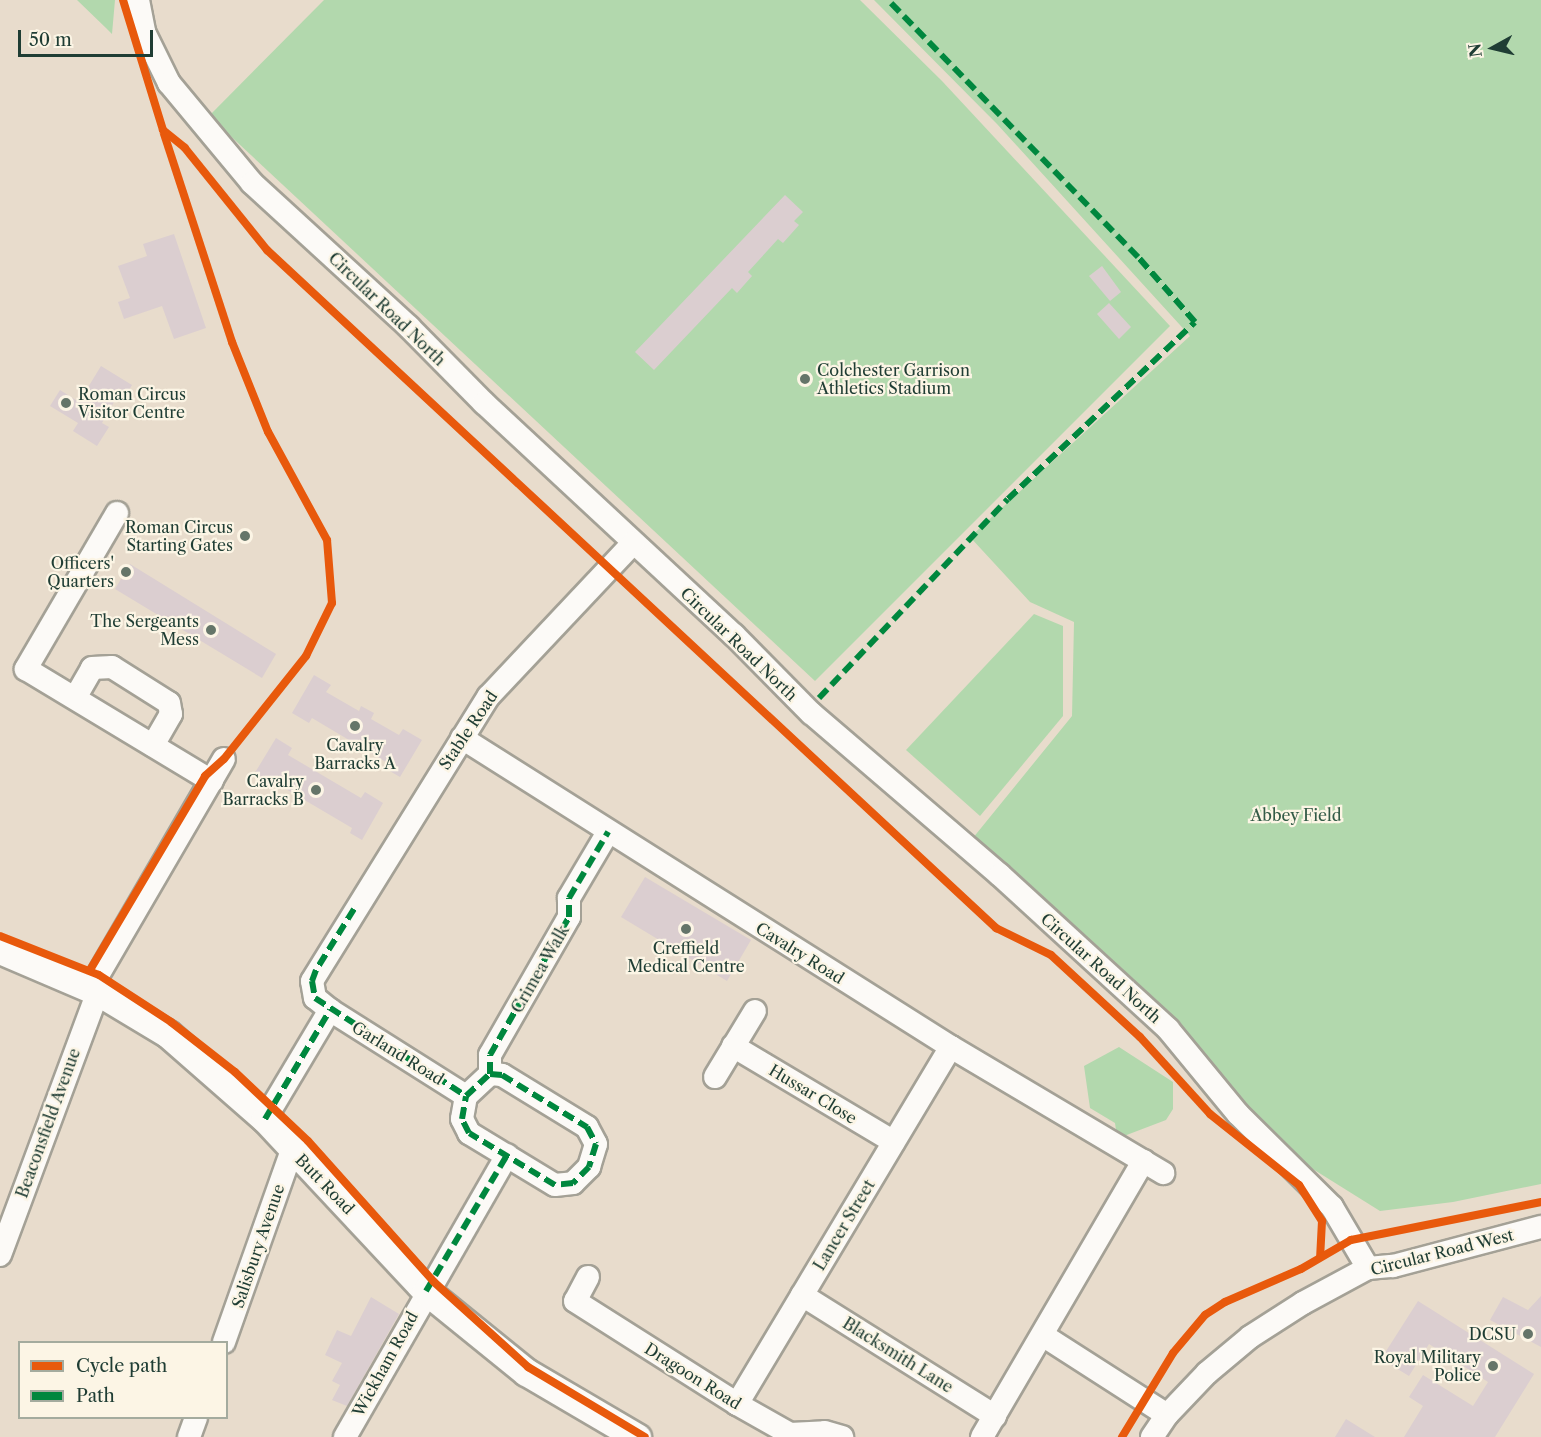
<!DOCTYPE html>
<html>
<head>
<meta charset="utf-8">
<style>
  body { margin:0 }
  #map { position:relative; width:1541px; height:1437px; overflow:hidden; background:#e8dccc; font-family:"Libre Caslon Text",serif }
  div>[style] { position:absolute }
  .green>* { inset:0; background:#b2d8ad }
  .building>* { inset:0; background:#dbced0 }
  .roads { filter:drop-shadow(2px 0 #a4a196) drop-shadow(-2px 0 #a4a196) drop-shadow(0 2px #a4a196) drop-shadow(0 -2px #a4a196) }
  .minor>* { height:22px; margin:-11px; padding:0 11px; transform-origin:11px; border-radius:11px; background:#fcfaf7 }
  .major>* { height:27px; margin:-13.5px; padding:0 13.5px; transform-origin:13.5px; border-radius:13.5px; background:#fcfaf7 }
  .quiet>* { height:6px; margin-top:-3px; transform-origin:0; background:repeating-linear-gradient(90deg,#00873e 0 12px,transparent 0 18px) }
  .cycleway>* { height:8px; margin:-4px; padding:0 4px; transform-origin:4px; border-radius:4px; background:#e8590c }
  .dots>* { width:16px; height:16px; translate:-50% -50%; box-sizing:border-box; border:3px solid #fcf5e5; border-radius:50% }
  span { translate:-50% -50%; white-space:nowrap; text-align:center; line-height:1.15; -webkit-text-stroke:4.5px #fcf5e5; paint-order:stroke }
  .street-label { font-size:16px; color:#1f3d34 }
  .poi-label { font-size:16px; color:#1f3d34 }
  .left { translate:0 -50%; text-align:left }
  .right { translate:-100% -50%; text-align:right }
  .park-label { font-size:16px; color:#335b47 }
  .legend { position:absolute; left:18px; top:1341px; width:210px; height:78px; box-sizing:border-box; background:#fcf5e5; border:2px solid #a4ab9e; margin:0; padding:8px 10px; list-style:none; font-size:18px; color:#1f3d34 }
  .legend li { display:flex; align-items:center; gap:12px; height:30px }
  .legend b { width:30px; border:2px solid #a4ab9e }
  .north { position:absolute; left:1463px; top:18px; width:60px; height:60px; -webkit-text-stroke:4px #fcf5e5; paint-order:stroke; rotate:262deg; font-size:16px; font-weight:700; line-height:24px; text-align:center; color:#1f3d34 }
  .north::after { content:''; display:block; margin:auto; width:21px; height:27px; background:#1f3d34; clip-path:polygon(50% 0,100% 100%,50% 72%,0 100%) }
  .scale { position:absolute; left:18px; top:30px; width:135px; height:27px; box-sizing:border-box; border:3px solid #1f3d34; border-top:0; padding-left:8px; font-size:18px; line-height:21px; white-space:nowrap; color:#1f3d34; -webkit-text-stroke:4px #fcf5e5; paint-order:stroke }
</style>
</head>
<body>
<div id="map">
  <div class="green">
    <div style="clip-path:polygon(77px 0,115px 0,112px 34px,106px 28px)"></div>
    <div style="clip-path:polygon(324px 0,860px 0,942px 81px,1170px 326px,815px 681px,209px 116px)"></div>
    <div style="clip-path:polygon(874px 0,1541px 0,1541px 1184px,1453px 1202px,1380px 1211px,1260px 1136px,1207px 1079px,964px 849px,1072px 716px,1074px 622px,1030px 602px,970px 537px,1190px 336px,997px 124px)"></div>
    <div style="clip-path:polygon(1034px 614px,1063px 626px,1063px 716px,980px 816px,906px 750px)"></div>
    <div style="clip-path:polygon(1119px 1047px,1173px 1082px,1173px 1109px,1166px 1120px,1124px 1136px,1116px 1130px,1115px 1123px,1090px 1108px,1084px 1066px)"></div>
  </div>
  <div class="building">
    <div style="clip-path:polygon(785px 195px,803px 212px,794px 221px,799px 225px,783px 243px,778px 239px,748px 272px,752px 276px,737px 293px,732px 288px,654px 370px,635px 352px)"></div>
    <div style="clip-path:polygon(174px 234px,206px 328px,174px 339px,162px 306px,124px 319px,118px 302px,130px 298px,118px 266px,147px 256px,143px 244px)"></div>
    <div style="clip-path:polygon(1102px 266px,1121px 292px,1110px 301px,1089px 276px)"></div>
    <div style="clip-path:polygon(1109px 303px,1131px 327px,1119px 339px,1097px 314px)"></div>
    <div style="clip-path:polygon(101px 366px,132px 385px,124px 399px,118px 395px,102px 423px,109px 427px,97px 446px,73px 431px,78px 423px,50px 406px,60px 390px,79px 402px)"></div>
    <div style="clip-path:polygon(130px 564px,276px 654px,262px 678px,115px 589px)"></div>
    <div style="clip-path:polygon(314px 675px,331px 685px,326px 692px,359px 711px,361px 706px,374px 713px,371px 719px,399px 735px,403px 729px,422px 740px,400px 777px,388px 770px,391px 765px,312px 718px,309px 723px,292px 713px)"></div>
    <div style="clip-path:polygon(276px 738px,292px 748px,288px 755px,361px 798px,365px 792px,383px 803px,362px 840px,350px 833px,352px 828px,274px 782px,271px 787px,253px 776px)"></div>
    <div style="clip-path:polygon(645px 877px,751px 940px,727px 981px,621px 917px)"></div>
    <div style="clip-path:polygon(1541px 1296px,1541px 1347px,1490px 1320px,1503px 1297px,1528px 1310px)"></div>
    <div style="clip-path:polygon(371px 1297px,399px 1314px,347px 1406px,332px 1400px,340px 1385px,332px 1381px,342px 1363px,325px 1355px,337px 1330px,351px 1336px)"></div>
    <div style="clip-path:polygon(1418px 1301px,1534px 1374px,1495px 1437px,1404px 1437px,1423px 1406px,1409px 1397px,1423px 1375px,1473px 1406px,1488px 1382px,1429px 1344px,1409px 1376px,1381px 1359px)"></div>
    <div style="clip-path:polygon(1346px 1419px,1375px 1437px,1335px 1437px)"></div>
  </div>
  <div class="roads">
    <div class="minor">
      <div style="left:138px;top:0;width:33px;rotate:79deg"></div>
      <div style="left:144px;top:32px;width:57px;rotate:63.9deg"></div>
      <div style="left:169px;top:83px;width:130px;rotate:50.3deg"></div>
      <div style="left:252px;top:183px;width:213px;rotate:42.5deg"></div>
      <div style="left:409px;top:327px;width:107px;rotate:45.4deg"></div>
      <div style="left:484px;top:403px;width:341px;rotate:42.9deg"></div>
      <div style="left:734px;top:635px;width:110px;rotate:45.4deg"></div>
      <div style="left:811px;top:713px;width:249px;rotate:40.6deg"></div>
      <div style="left:1000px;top:875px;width:228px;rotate:42.5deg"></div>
      <div style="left:1168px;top:1029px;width:110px;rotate:50.5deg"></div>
      <div style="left:1238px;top:1114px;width:132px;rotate:44.7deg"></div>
      <div style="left:1332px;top:1207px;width:71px;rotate:59.5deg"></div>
      <div style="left:117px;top:513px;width:181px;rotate:120.3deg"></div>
      <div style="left:26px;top:669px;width:217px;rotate:31.1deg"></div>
      <div style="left:75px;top:698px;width:34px;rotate:-60deg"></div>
      <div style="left:92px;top:668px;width:20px;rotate:-3deg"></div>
      <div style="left:112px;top:667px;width:67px;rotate:32.3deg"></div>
      <div style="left:169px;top:703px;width:11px;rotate:80deg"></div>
      <div style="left:171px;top:714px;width:36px;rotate:120deg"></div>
      <div style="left:462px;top:738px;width:578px;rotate:32.29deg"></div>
      <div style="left:951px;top:1047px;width:247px;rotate:30.7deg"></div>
      <div style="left:90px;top:989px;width:266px;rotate:-59.8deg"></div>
      <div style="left:733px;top:1046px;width:187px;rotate:30.8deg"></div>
      <div style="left:490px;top:1074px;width:19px;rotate:-90deg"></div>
      <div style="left:490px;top:1055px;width:159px;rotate:-60.2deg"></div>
      <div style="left:569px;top:917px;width:19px;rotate:-90deg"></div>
      <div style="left:569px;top:898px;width:77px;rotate:-59.4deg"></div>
      <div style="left:715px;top:1077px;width:77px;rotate:-58.8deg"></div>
      <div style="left:466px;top:1096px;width:23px;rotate:100deg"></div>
      <div style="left:462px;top:1119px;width:16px;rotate:63deg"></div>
      <div style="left:469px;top:1133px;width:100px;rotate:31.2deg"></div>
      <div style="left:555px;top:1185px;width:18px;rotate:-6deg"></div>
      <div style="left:573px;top:1183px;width:23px;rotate:-45deg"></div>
      <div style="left:589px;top:1167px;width:24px;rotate:-73deg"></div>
      <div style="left:596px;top:1144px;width:19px;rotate:-118deg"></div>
      <div style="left:587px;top:1127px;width:100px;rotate:-148.5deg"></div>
      <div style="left:502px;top:1075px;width:12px;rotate:-175deg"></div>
      <div style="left:490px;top:1074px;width:33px;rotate:137deg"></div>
      <div style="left:466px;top:1096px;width:161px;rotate:-147.7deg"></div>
      <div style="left:330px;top:1010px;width:19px;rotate:-141deg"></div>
      <div style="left:315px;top:998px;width:17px;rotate:-100deg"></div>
      <div style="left:312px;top:981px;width:335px;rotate:-58.2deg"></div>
      <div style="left:489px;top:696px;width:210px;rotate:-46.7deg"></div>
      <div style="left:265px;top:1119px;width:127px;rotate:-59.2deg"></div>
      <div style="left:0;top:1255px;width:281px;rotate:-69.6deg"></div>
      <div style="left:588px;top:1277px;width:27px;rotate:118deg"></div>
      <div style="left:575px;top:1301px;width:192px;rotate:32.4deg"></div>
      <div style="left:737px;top:1404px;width:61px;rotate:29.5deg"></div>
      <div style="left:790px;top:1434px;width:35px;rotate:-3deg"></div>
      <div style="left:825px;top:1432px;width:18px;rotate:16deg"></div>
      <div style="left:802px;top:1295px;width:228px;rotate:32.1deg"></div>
      <div style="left:1044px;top:1336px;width:146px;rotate:32.7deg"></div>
      <div style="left:224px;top:1342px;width:204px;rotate:-70.5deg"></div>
      <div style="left:737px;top:1404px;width:416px;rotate:-59.1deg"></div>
      <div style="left:189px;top:1437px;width:20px;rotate:-70deg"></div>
      <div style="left:345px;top:1437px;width:325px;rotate:-60.1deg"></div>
      <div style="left:982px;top:1437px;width:320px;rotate:-59.7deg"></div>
      <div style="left:1152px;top:1437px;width:27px;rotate:-56deg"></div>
      <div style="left:1167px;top:1415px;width:58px;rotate:-46.4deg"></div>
      <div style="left:1207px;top:1373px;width:56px;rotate:-39.9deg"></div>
      <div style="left:1250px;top:1337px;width:63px;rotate:-32.7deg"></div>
      <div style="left:1303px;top:1303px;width:74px;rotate:-28.3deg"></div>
      <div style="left:1368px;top:1268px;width:25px;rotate:-5deg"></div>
      <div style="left:1393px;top:1266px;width:153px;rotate:-14.8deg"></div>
    </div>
    <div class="major">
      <div style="left:0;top:950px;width:107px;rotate:23.2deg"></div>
      <div style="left:98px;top:992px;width:82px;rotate:31deg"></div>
      <div style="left:168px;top:1034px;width:129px;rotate:41.2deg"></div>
      <div style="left:265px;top:1119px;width:236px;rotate:46.9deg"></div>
      <div style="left:426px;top:1291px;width:129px;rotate:39deg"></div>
      <div style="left:526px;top:1372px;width:129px;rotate:30.4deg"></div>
    </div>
  </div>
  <div class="quiet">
    <div style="left:819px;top:698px;width:274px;rotate:-46.5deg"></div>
    <div style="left:1008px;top:499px;width:257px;rotate:-43.4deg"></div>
    <div style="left:1195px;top:322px;width:86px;rotate:-131.2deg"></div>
    <div style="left:1138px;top:257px;width:359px;rotate:-134.2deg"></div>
    <div style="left:354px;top:909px;width:72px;rotate:121.9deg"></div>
    <div style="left:316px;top:970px;width:12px;rotate:110deg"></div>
    <div style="left:312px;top:981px;width:17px;rotate:80deg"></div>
    <div style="left:315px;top:998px;width:180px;rotate:33deg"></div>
    <div style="left:466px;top:1096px;width:33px;rotate:-43deg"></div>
    <div style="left:490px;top:1074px;width:12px;rotate:5deg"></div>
    <div style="left:502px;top:1075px;width:100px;rotate:31.5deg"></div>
    <div style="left:587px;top:1127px;width:19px;rotate:62deg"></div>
    <div style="left:596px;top:1144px;width:24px;rotate:107deg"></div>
    <div style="left:589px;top:1167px;width:23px;rotate:135deg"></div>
    <div style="left:573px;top:1183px;width:18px;rotate:174deg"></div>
    <div style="left:555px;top:1185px;width:100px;rotate:-148.8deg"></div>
    <div style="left:469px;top:1133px;width:16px;rotate:-117deg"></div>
    <div style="left:462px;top:1119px;width:23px;rotate:-80deg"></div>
    <div style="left:490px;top:1074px;width:19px;rotate:-90deg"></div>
    <div style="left:490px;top:1055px;width:159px;rotate:-60.2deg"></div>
    <div style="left:569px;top:917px;width:19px;rotate:-90deg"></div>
    <div style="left:569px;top:898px;width:77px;rotate:-59.4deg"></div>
    <div style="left:265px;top:1119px;width:127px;rotate:-59.2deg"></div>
    <div style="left:426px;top:1291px;width:158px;rotate:-59.2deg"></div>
  </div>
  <div class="cycleway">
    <div style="left:123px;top:0;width:136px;rotate:72.9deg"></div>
    <div style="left:163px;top:130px;width:28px;rotate:39deg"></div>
    <div style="left:185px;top:148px;width:131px;rotate:51.2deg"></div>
    <div style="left:267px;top:250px;width:996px;rotate:42.92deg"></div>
    <div style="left:996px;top:928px;width:61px;rotate:26.1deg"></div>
    <div style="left:1051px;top:955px;width:121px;rotate:42.7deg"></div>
    <div style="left:1140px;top:1037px;width:104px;rotate:47.7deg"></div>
    <div style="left:1210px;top:1114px;width:114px;rotate:38.6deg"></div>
    <div style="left:1299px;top:1185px;width:43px;rotate:57.4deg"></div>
    <div style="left:1322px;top:1221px;width:36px;rotate:93deg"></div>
    <div style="left:0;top:936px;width:106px;rotate:21.5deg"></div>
    <div style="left:99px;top:975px;width:86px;rotate:33.1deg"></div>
    <div style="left:171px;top:1022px;width:81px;rotate:38deg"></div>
    <div style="left:235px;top:1072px;width:100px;rotate:43.4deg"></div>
    <div style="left:308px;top:1141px;width:189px;rotate:48.2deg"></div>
    <div style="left:434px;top:1282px;width:127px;rotate:42.1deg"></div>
    <div style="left:528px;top:1367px;width:136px;rotate:30.9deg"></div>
    <div style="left:90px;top:970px;width:226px;rotate:-59.3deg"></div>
    <div style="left:205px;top:776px;width:25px;rotate:-42deg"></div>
    <div style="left:224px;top:759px;width:132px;rotate:-51.5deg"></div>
    <div style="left:306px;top:656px;width:59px;rotate:-63.9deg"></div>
    <div style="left:332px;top:603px;width:63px;rotate:-94.5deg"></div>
    <div style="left:327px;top:540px;width:123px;rotate:-118.6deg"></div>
    <div style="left:268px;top:432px;width:97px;rotate:-111.8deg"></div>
    <div style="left:232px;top:342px;width:219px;rotate:-108.1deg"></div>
    <div style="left:1122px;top:1437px;width:98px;rotate:-58.7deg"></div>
    <div style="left:1173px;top:1353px;width:50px;rotate:-49.9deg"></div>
    <div style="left:1205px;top:1315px;width:24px;rotate:-33deg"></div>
    <div style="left:1225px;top:1302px;width:83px;rotate:-23.5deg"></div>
    <div style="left:1301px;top:1269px;width:58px;rotate:-30.1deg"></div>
    <div style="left:1351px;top:1240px;width:194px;rotate:-11.3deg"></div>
  </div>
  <div class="dots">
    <div style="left:805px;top:379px;background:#657569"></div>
    <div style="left:66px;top:403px;background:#657569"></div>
    <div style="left:245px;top:536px;background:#657569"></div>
    <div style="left:126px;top:572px;background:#657569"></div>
    <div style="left:211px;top:630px;background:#657569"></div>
    <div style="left:355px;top:726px;background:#657569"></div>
    <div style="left:316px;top:790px;background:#657569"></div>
    <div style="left:686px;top:929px;background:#657569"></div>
    <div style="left:1528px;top:1334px;background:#657569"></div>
    <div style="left:1493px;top:1366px;background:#657569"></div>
  </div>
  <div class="street-label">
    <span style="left:387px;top:309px;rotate:44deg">Circular Road North</span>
    <span style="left:739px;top:644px;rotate:44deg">Circular Road North</span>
    <span style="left:468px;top:730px;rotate:-56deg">Stable Road</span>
    <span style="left:800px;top:953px;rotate:32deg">Cavalry Road</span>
    <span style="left:1101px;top:968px;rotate:42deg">Circular Road North</span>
    <span style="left:540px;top:969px;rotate:-60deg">Crimea Walk</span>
    <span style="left:398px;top:1053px;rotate:32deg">Garland Road</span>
    <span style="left:813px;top:1094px;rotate:31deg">Hussar Close</span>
    <span style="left:48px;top:1123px;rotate:-70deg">Beaconsfield Avenue</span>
    <span style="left:325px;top:1184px;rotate:46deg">Butt Road</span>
    <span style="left:844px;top:1225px;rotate:-59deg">Lancer Street</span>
    <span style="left:258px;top:1246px;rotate:-71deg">Salisbury Avenue</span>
    <span style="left:1442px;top:1252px;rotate:-14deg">Circular Road West</span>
    <span style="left:898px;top:1355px;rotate:32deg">Blacksmith Lane</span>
    <span style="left:385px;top:1364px;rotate:-61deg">Wickham Road</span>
    <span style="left:693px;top:1376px;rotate:32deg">Dragoon Road</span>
  </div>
  <div class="poi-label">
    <span class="left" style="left:817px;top:379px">Colchester Garrison<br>Athletics Stadium</span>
    <span class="left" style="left:78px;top:403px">Roman Circus<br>Visitor Centre</span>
    <span class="right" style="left:233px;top:536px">Roman Circus<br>Starting Gates</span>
    <span class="right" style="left:114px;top:572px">Officers'<br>Quarters</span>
    <span class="right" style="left:199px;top:630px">The Sergeants<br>Mess</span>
    <span style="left:355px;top:754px">Cavalry<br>Barracks A</span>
    <span class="right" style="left:304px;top:790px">Cavalry<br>Barracks B</span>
    <span style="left:686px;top:957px">Creffield<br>Medical Centre</span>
    <span class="right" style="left:1516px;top:1334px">DCSU</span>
    <span class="right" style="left:1481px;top:1366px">Royal Military<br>Police</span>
  </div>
  <div class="park-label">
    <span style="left:1296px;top:815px">Abbey Field</span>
  </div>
  <ul class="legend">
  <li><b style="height:8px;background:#e8590c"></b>Cycle path</li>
  <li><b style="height:8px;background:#00873e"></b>Path</li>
  </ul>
  <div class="north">N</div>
  <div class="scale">50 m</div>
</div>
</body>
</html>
